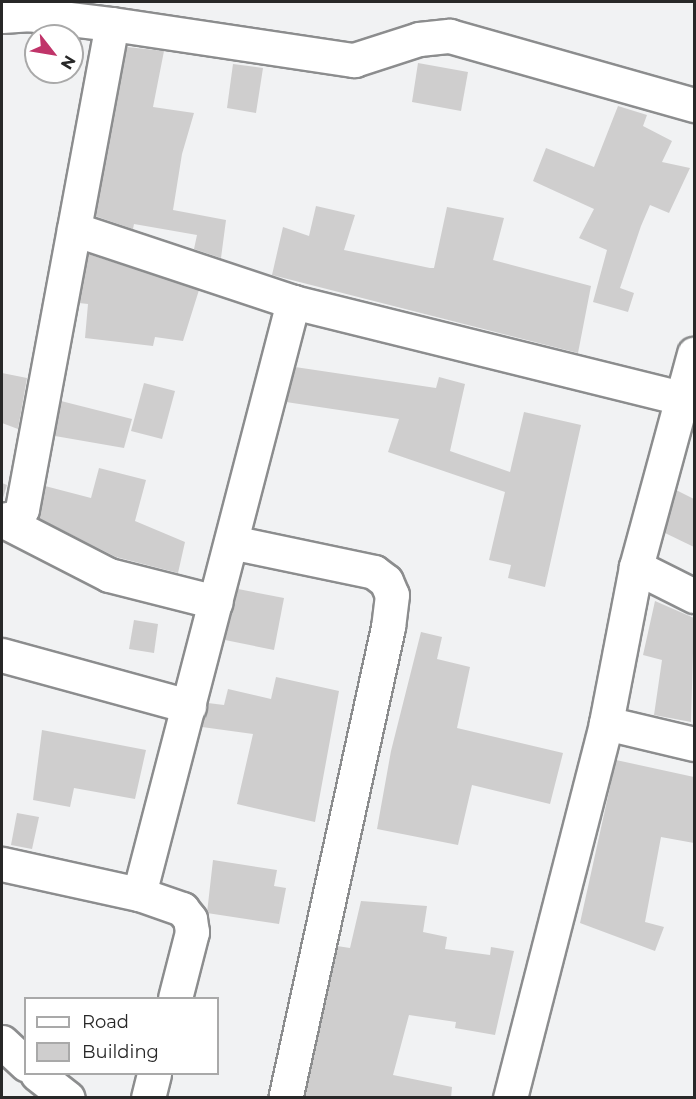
<!DOCTYPE html>
<html>
<head>
<meta charset="utf-8">
<style>
  body { margin:0 }
  #map { position:relative; width:696px; height:1099px; overflow:hidden; background:#f1f2f3; font-family:Montserrat,sans-serif }
  div>[style] { position:absolute }
  .building>* { inset:0; background:#cfcece }
  .roads { filter:drop-shadow(2px 0 #8c8d8e) drop-shadow(-2px 0 #8c8d8e) drop-shadow(0 2px #8c8d8e) drop-shadow(0 -2px #8c8d8e) }
  .minor>* { height:33px; margin:-16.5px; padding:0 16.5px; transform-origin:16.5px; border-radius:16.5px; background:#fff }
  span { translate:-50% -50%; white-space:nowrap; text-align:center; line-height:1.15; -webkit-text-stroke:5px #fff; paint-order:stroke }
  .frame { position:absolute; inset:0; border:3px solid #282828; pointer-events:none }
  .legend { position:absolute; left:24px; top:997px; width:195px; height:78px; box-sizing:border-box; background:#fff; border:2px solid #a9a9a9; margin:0; padding:8px 10px; list-style:none; font-size:18px; color:#282828 }
  .legend li { display:flex; align-items:center; gap:12px; height:30px }
  .legend b { width:30px; border:2px solid #a9a9a9 }
  .north { position:absolute; left:24px; top:24px; width:60px; height:60px; box-sizing:border-box; background:#fff; border:2px solid #a9a9a9; border-radius:50%; rotate:121deg; font-size:16px; font-weight:700; line-height:24px; text-align:center; color:#282828 }
  .north::after { content:''; display:block; margin:auto; width:21px; height:27px; background:#c03469; clip-path:polygon(50% 0,100% 100%,50% 72%,0 100%) }
</style>
</head>
<body>
<div id="map">
  <div class="building">
    <div style="clip-path:polygon(127px 47px,164px 51px,153px 107px,194px 113px,182px 154px,173px 210px,226px 220px,221px 258px,194px 249px,197px 235px,134px 224px,133px 229px,95px 216px)"></div>
    <div style="clip-path:polygon(418px 63px,468px 72px,461px 111px,412px 102px)"></div>
    <div style="clip-path:polygon(233px 64px,263px 68px,256px 113px,227px 108px)"></div>
    <div style="clip-path:polygon(618px 106px,647px 115px,643px 126px,672px 141px,662px 162px,690px 168px,669px 213px,650px 205px,641px 226px,620px 288px,634px 293px,628px 312px,593px 302px,607px 250px,579px 238px,594px 209px,533px 181px,546px 148px,594px 167px)"></div>
    <div style="clip-path:polygon(316px 206px,355px 215px,344px 250px,430px 268px,434px 268px,447px 207px,504px 218px,493px 260px,591px 286px,578px 353px,272px 275px,283px 227px,309px 236px)"></div>
    <div style="clip-path:polygon(88px 254px,199px 290px,183px 341px,155px 337px,153px 346px,85px 338px,88px 304px,79px 303px)"></div>
    <div style="clip-path:polygon(295px 367px,436px 388px,439px 377px,465px 384px,450px 451px,510px 472px,524px 412px,581px 425px,545px 587px,508px 578px,511px 565px,489px 560px,505px 492px,388px 452px,399px 419px,286px 402px)"></div>
    <div style="clip-path:polygon(2px 373px,27px 378px,18px 429px,2px 423px)"></div>
    <div style="clip-path:polygon(144px 383px,175px 391px,162px 439px,131px 431px)"></div>
    <div style="clip-path:polygon(61px 401px,132px 419px,124px 448px,55px 436px)"></div>
    <div style="clip-path:polygon(99px 468px,146px 480px,135px 521px,185px 542px,178px 573px,116px 557px,38px 518px,45px 486px,91px 498px)"></div>
    <div style="clip-path:polygon(2px 483px,7px 485px,2px 501px)"></div>
    <div style="clip-path:polygon(676px 490px,694px 499px,694px 547px,665px 533px)"></div>
    <div style="clip-path:polygon(238px 589px,284px 598px,274px 650px,225px 640px)"></div>
    <div style="clip-path:polygon(655px 601px,694px 618px,691px 722px,654px 715px,662px 660px,643px 655px)"></div>
    <div style="clip-path:polygon(134px 620px,158px 624px,154px 653px,129px 649px)"></div>
    <div style="clip-path:polygon(421px 632px,442px 637px,437px 659px,470px 667px,457px 728px,563px 753px,550px 804px,472px 785px,458px 845px,377px 829px,391px 751px)"></div>
    <div style="clip-path:polygon(276px 677px,339px 691px,315px 822px,237px 804px,253px 734px,202px 727px,208px 703px,224px 705px,228px 689px,271px 699px)"></div>
    <div style="clip-path:polygon(42px 730px,146px 750px,135px 799px,74px 788px,70px 807px,33px 800px)"></div>
    <div style="clip-path:polygon(616px 760px,694px 777px,694px 843px,661px 837px,645px 922px,664px 927px,655px 951px,580px 923px)"></div>
    <div style="clip-path:polygon(17px 813px,39px 817px,32px 849px,11px 845px)"></div>
    <div style="clip-path:polygon(213px 860px,277px 870px,274px 886px,286px 888px,279px 924px,207px 913px)"></div>
    <div style="clip-path:polygon(361px 901px,427px 906px,423px 932px,447px 937px,445px 949px,490px 955px,491px 947px,514px 951px,495px 1035px,455px 1028px,456px 1022px,409px 1015px,393px 1075px,452px 1087px,451px 1098px,304px 1098px,337px 946px,350px 948px)"></div>
  </div>
  <div class="roads">
    <div class="minor">
      <div style="left:2px;top:16px;width:26px;rotate:-4deg"></div>
      <div style="left:28px;top:14px;width:85px;rotate:6.8deg"></div>
      <div style="left:112px;top:24px;width:245px;rotate:8.5deg"></div>
      <div style="left:354px;top:60px;width:68px;rotate:-17.9deg"></div>
      <div style="left:419px;top:39px;width:31px;rotate:-6deg"></div>
      <div style="left:450px;top:36px;width:254px;rotate:15.8deg"></div>
      <div style="left:74px;top:229px;width:231px;rotate:18.4deg"></div>
      <div style="left:293px;top:302px;width:400px;rotate:13.9deg"></div>
      <div style="left:2px;top:520px;width:15px;rotate:-11deg"></div>
      <div style="left:17px;top:517px;width:9px;rotate:-58deg"></div>
      <div style="left:22px;top:509px;width:493px;rotate:-79.5deg"></div>
      <div style="left:2px;top:520px;width:120px;rotate:27.2deg"></div>
      <div style="left:109px;top:575px;width:110px;rotate:14.2deg"></div>
      <div style="left:231px;top:542px;width:146px;rotate:11.8deg"></div>
      <div style="left:374px;top:572px;width:15px;rotate:37deg"></div>
      <div style="left:386px;top:581px;width:15px;rotate:67deg"></div>
      <div style="left:392px;top:595px;width:32px;rotate:97deg"></div>
      <div style="left:388px;top:627px;width:482px;rotate:102.3deg"></div>
      <div style="left:636px;top:567px;width:65px;rotate:26.6deg"></div>
      <div style="left:2px;top:655px;width:194px;rotate:15.3deg"></div>
      <div style="left:606px;top:723px;width:90px;rotate:13.4deg"></div>
      <div style="left:2px;top:864px;width:140px;rotate:12.4deg"></div>
      <div style="left:139px;top:894px;width:612px;rotate:-75.42deg"></div>
      <div style="left:139px;top:894px;width:46px;rotate:19.2deg"></div>
      <div style="left:182px;top:909px;width:13px;rotate:51deg"></div>
      <div style="left:190px;top:919px;width:13px;rotate:81deg"></div>
      <div style="left:192px;top:932px;width:68px;rotate:104.4deg"></div>
      <div style="left:2px;top:1042px;width:33px;rotate:43deg"></div>
      <div style="left:37px;top:1074px;width:39px;rotate:38deg"></div>
      <div style="left:148px;top:1098px;width:25px;rotate:-76deg"></div>
      <div style="left:510px;top:1098px;width:387px;rotate:-75.6deg"></div>
      <div style="left:606px;top:723px;width:159px;rotate:-79.1deg"></div>
      <div style="left:636px;top:567px;width:221px;rotate:-74.8deg"></div>
    </div>
  </div>
  <div class="frame"></div>
  <ul class="legend">
  <li><b style="height:8px;background:#fff"></b>Road</li>
  <li><b style="height:16px;background:#cfcece"></b>Building</li>
  </ul>
  <div class="north">N</div>
</div>
</body>
</html>
